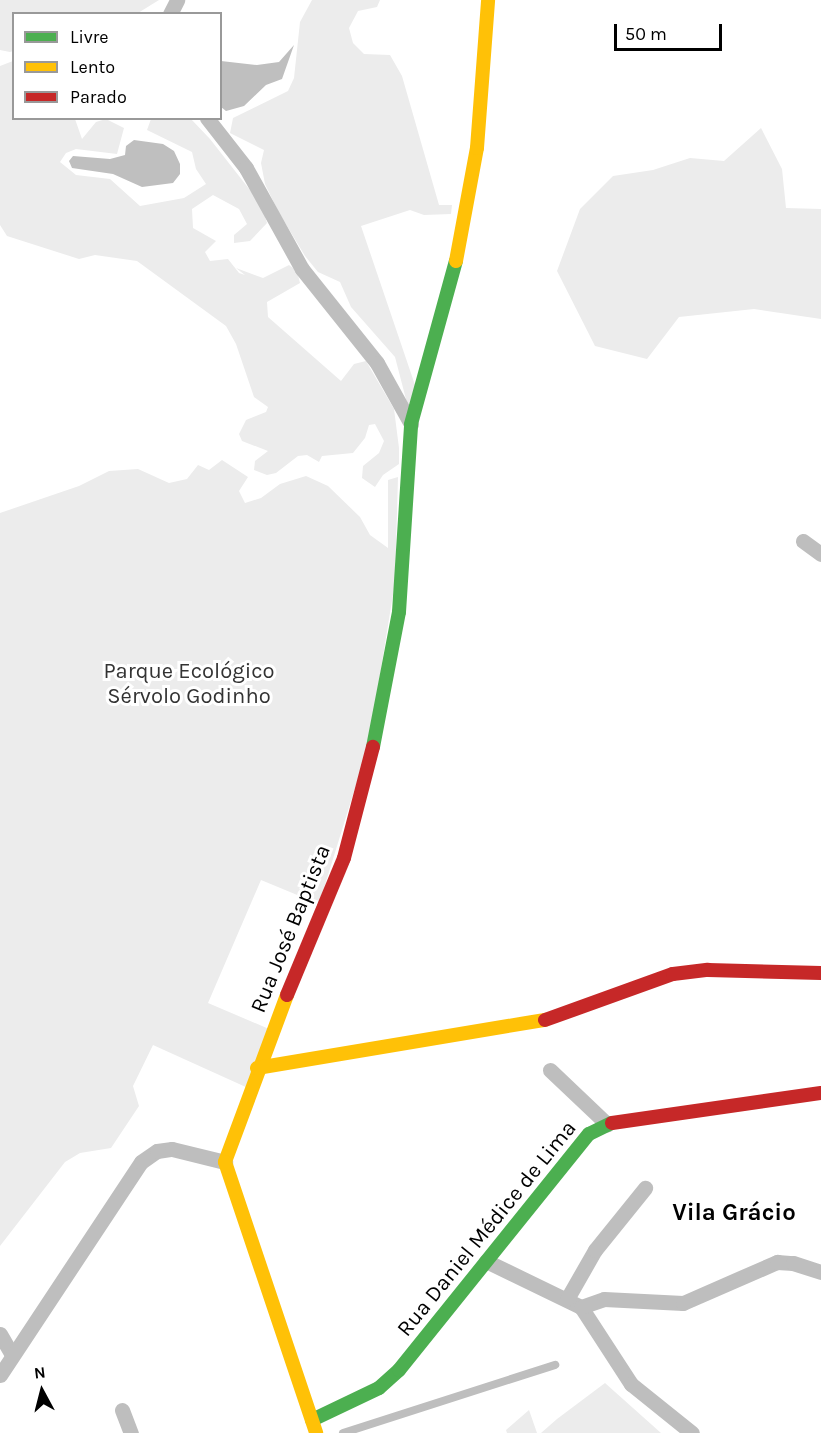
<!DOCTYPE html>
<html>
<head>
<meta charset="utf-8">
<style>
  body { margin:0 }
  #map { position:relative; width:821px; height:1433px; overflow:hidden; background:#fff; font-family:Karla,sans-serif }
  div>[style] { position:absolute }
  .green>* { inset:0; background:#ececec }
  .water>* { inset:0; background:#bfbfbf }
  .lane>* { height:8px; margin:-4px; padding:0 4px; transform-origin:4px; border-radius:4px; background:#bebebe }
  .street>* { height:15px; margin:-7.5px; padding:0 7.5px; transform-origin:7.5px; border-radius:7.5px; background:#bebebe }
  .fast>* { height:14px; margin:-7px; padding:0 7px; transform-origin:7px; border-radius:7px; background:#4caf50 }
  .slow>* { height:14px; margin:-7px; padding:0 7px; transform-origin:7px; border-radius:7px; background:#ffc107 }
  .jam>* { height:14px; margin:-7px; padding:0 7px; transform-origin:7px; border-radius:7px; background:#c62828 }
  span { translate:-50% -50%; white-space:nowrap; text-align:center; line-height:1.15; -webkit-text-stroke:6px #fff; paint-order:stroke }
  .park-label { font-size:22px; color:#333 }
  .street-label { font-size:22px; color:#000 }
  .neighbourhood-label { font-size:24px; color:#000; font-weight:700 }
  .legend { position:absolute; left:12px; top:12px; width:210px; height:108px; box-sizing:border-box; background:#fff; border:2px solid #999; margin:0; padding:8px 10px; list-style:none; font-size:18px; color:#000 }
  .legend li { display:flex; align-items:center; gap:12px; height:30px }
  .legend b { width:30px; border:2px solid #999 }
  .north { position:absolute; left:12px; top:1361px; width:60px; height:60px; -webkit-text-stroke:4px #fff; paint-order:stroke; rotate:353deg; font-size:16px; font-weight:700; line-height:24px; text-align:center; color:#000 }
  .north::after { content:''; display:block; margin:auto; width:21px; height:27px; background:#000; clip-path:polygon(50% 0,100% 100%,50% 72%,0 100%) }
  .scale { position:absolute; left:614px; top:24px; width:108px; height:27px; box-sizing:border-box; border:3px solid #000; border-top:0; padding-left:8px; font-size:18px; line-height:21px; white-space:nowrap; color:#000; -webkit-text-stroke:4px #fff; paint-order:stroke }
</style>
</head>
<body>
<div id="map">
  <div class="green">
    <div style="clip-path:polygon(0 0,159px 0,138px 13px,14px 14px,13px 51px,10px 52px,0 50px)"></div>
    <div style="clip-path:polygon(312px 0,380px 0,377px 7px,358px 11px,349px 28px,353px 43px,364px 54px,390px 55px,402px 76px,439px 205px,452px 205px,451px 214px,424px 215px,410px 210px,361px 226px,416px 388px,408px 407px,395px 357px,351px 307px,340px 282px,318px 272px,305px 256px,278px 211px,265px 184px,261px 163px,264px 150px,230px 133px,233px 118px,288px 91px,294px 78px,300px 22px)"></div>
    <div style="clip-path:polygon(13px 61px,14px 118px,75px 119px,82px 139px,96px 122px,106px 119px,124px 128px,117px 154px,76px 149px,66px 153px,60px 162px,76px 175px,110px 179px,140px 206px,184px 198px,206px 184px,196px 169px,192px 152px,147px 130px,151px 119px,191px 119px,210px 139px,261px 204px,267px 223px,250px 241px,234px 243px,234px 235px,247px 224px,239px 209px,213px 195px,192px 209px,193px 228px,216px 241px,205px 252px,210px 261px,228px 259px,239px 273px,245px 275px,236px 268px,263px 278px,289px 265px,297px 271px,300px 283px,267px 302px,268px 317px,341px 381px,354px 364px,366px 361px,394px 409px,399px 448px,399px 464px,383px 475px,375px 487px,362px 478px,363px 466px,379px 453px,384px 441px,375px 424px,369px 425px,365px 438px,353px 453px,322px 456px,319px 462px,307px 455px,298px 456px,276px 473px,267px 475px,254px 470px,255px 461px,268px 451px,242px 441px,239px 434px,246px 420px,266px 412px,268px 407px,254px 397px,236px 344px,226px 326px,137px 261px,95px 255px,79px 259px,7px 236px,0 225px,0 66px)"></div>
    <div style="clip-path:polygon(761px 128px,782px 169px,786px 208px,821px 209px,821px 319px,754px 309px,679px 317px,647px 359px,595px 346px,557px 271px,580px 209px,613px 176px,653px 170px,690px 158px,724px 161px)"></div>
    <div style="clip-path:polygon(222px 460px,248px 477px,239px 491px,245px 503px,261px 498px,280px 484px,306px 476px,328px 486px,360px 517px,370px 535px,388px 548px,388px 480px,398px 477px,395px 582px,369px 743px,319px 904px,261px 880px,208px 1003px,269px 1029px,248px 1088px,153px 1045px,133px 1086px,139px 1106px,111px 1148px,80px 1153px,65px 1162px,0 1246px,0 513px,79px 486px,109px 471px,138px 469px,169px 483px,187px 479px,198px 465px,209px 470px)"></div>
    <div style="clip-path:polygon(605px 1383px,661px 1433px,541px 1433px,557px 1419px)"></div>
    <div style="clip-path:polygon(529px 1410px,537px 1433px,507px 1433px,506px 1430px)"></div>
  </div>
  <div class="water">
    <div style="clip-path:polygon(294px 45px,282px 79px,266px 85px,244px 106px,226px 111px,221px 107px,221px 61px,257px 65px,279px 62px)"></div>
    <div style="clip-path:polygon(134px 140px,163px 144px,174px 151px,180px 164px,180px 174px,173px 183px,142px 187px,113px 174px,72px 168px,69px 161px,73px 156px,110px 159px,125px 155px,126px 146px)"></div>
  </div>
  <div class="lane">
    <div style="left:343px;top:1433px;width:223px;rotate:-17.8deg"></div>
  </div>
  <div class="street">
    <div style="left:170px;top:14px;width:16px;rotate:-63deg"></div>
    <div style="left:207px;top:118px;width:63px;rotate:52deg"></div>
    <div style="left:246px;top:168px;width:115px;rotate:61deg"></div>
    <div style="left:302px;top:269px;width:120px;rotate:51.4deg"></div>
    <div style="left:377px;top:363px;width:70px;rotate:60.9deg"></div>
    <div style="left:803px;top:541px;width:22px;rotate:36deg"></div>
    <div style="left:550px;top:1070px;width:79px;rotate:43.5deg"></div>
    <div style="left:486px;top:1261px;width:106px;rotate:25.8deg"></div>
    <div style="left:581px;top:1307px;width:92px;rotate:57deg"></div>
    <div style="left:631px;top:1384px;width:78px;rotate:38.8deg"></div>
    <div style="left:567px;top:1299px;width:56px;rotate:-60.3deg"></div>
    <div style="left:595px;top:1250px;width:80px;rotate:-51.1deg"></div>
    <div style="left:581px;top:1307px;width:24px;rotate:-19deg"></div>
    <div style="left:604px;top:1299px;width:79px;rotate:2.9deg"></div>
    <div style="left:683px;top:1303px;width:103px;rotate:-23.6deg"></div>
    <div style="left:777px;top:1262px;width:16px;rotate:4deg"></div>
    <div style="left:793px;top:1263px;width:29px;rotate:18deg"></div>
    <div style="left:0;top:1334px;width:24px;rotate:60deg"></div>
    <div style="left:0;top:1375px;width:255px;rotate:-56.5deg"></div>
    <div style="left:141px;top:1162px;width:19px;rotate:-35deg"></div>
    <div style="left:157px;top:1151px;width:15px;rotate:-8deg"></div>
    <div style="left:172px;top:1149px;width:55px;rotate:13.8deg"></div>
    <div style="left:122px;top:1410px;width:25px;rotate:69deg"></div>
  </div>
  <div class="fast">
    <div style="left:373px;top:747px;width:137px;rotate:-79.1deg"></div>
    <div style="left:399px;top:612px;width:188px;rotate:-86.3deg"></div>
    <div style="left:411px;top:424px;width:169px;rotate:-74.6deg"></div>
    <div style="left:312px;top:1420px;width:74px;rotate:-25.5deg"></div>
    <div style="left:379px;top:1388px;width:27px;rotate:-42deg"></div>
    <div style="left:399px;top:1370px;width:303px;rotate:-51.2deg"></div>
    <div style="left:589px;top:1134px;width:25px;rotate:-26deg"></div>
  </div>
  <div class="slow">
    <div style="left:456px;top:261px;width:115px;rotate:-79.5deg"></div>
    <div style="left:477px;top:148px;width:148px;rotate:-85.7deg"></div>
    <div style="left:287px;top:995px;width:178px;rotate:110.4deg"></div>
    <div style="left:225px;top:1162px;width:286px;rotate:71.4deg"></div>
    <div style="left:257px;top:1068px;width:292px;rotate:-9.5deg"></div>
  </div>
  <div class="jam">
    <div style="left:287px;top:995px;width:148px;rotate:-67.4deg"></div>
    <div style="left:344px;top:858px;width:115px;rotate:-75.4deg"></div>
    <div style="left:545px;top:1020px;width:136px;rotate:-19.8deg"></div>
    <div style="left:673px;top:974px;width:35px;rotate:-7deg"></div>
    <div style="left:708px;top:970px;width:113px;rotate:1.5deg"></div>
    <div style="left:612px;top:1123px;width:211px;rotate:-8.2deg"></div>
  </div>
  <div class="park-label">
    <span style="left:189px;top:684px">Parque Ecológico<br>Sérvolo Godinho</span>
  </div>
  <div class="street-label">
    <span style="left:291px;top:929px;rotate:-68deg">Rua José Baptista</span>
    <span style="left:487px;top:1229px;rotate:-51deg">Rua Daniel Médice de Lima</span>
  </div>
  <div class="neighbourhood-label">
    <span style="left:734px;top:1213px">Vila Grácio</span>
  </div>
  <ul class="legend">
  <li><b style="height:8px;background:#4caf50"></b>Livre</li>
  <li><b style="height:8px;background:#ffc107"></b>Lento</li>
  <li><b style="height:8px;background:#c62828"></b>Parado</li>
  </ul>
  <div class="north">N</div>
  <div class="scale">50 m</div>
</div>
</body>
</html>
